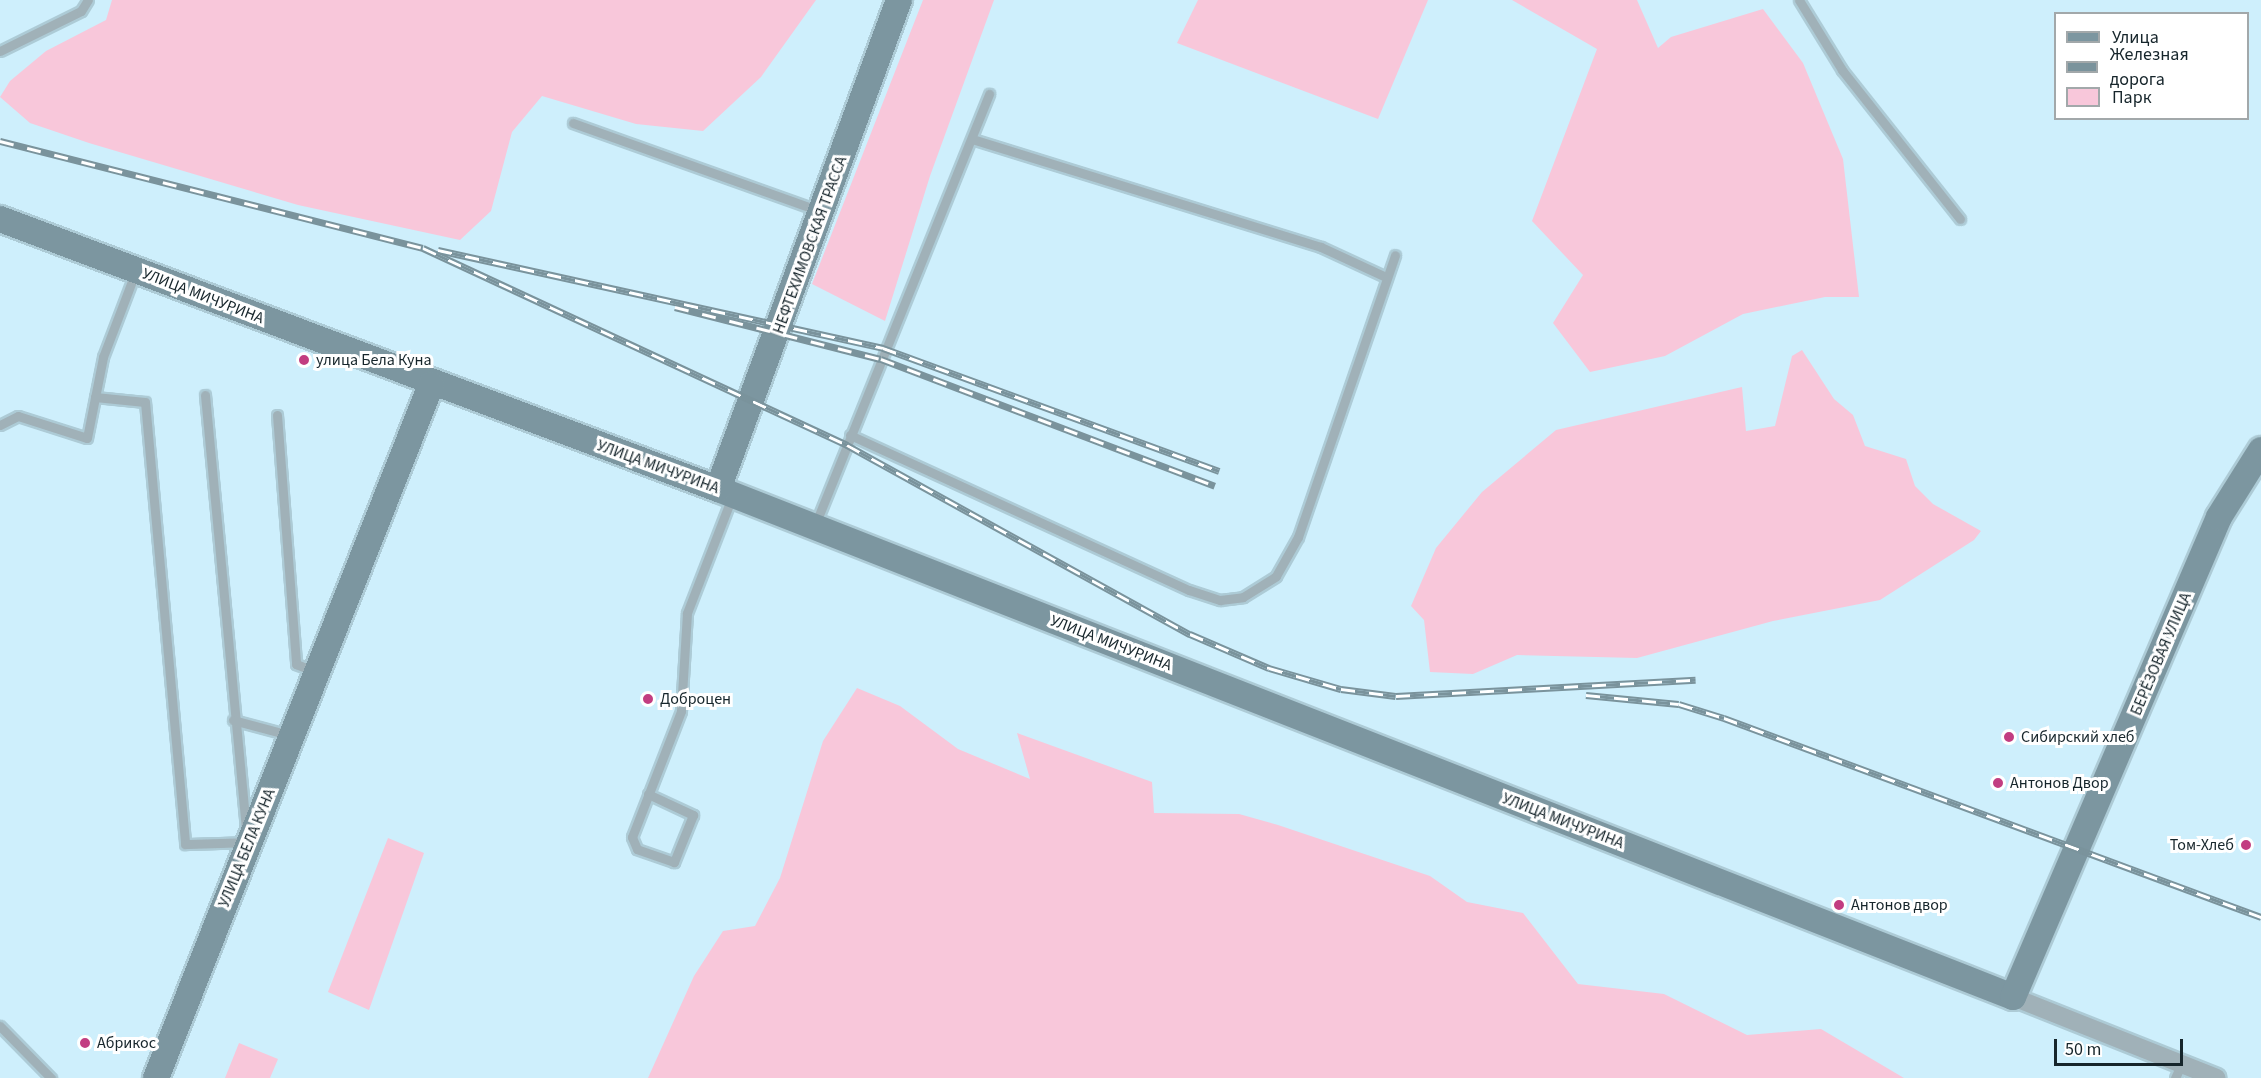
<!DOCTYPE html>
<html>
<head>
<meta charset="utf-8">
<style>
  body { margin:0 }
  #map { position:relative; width:2261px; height:1078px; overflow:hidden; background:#ceeffc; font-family:"Source Sans 3",sans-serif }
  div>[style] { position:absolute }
  .green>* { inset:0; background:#f8c7da }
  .roads { filter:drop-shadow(2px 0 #adcbd6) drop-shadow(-2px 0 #adcbd6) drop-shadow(0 2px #adcbd6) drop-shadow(0 -2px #adcbd6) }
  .lane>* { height:9px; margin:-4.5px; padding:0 4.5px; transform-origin:4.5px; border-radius:4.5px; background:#a0b1b8 }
  .street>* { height:18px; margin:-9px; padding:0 9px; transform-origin:9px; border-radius:9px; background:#a0b1b8 }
  .secondary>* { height:26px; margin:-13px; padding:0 13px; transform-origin:13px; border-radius:13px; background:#7c96a0 }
  .rail>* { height:7px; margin-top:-3.5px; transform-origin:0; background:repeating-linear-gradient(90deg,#fff 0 14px,#7a939c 0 28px); box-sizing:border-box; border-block:2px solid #7a939c }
  .dots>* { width:16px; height:16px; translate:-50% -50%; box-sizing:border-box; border:3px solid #fff; border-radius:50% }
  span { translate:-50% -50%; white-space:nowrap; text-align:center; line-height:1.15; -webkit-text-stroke:6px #fff; paint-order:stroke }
  .street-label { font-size:16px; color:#16252b }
  .poi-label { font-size:16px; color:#16252b }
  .left { translate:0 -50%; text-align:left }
  .right { translate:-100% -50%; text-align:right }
  .legend { position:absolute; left:2054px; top:12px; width:195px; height:108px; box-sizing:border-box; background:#fff; border:2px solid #a2a8aa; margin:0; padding:8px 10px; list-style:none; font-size:18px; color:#16252b }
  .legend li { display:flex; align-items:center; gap:12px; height:30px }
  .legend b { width:30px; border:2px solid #a2a8aa }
  .scale { position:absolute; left:2054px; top:1039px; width:129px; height:27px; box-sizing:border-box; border:3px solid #16252b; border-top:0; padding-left:8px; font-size:18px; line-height:21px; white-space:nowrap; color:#16252b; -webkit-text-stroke:4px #fff; paint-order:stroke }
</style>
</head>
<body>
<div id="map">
  <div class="green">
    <div style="clip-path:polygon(112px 0,816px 0,761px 77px,703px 131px,636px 124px,542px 96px,512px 132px,491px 211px,460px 240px,298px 205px,89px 143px,30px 123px,0 97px,10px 81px,46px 51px,106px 20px)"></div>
    <div style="clip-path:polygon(923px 0,994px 0,930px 176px,885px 321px,812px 284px)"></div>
    <div style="clip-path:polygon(1198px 0,1428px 0,1378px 119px,1177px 43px)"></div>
    <div style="clip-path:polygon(1512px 0,1637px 0,1658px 48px,1671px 37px,1763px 9px,1803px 63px,1843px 159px,1859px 297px,1825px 297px,1743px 314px,1665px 356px,1590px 372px,1553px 323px,1583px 275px,1532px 221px,1597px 49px)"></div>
    <div style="clip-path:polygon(1802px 350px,1834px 399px,1853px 415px,1865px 446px,1906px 459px,1915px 486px,1933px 504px,1981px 531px,1974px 540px,1880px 600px,1773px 621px,1637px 658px,1517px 655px,1473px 674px,1430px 672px,1424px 620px,1411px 606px,1436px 548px,1482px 492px,1556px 430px,1742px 387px,1746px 431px,1775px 426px,1792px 356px)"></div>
    <div style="clip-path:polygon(857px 688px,900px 706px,958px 749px,1030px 779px,1017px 733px,1152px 782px,1154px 813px,1239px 814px,1278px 825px,1430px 876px,1467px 902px,1523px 913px,1578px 984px,1664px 994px,1747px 1035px,1821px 1029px,1904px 1078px,648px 1078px,694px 976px,723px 931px,755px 926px,780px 878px,823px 741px)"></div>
    <div style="clip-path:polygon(388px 838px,424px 853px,369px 1010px,328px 992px)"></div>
    <div style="clip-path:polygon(239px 1043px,278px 1059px,270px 1078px,225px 1078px)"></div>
  </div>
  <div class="roads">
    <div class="lane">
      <div style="left:1799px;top:0;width:82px;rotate:58.4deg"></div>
      <div style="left:1842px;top:70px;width:190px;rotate:51.6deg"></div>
      <div style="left:0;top:51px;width:90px;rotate:-26.3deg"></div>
      <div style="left:81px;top:11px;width:13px;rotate:-58deg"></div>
      <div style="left:573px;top:123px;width:262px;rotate:19.6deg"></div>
      <div style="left:972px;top:139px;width:365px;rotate:17.2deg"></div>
      <div style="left:1321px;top:247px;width:72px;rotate:24.8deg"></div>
      <div style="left:205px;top:395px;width:436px;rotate:84.6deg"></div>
      <div style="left:95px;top:397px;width:50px;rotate:5.7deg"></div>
      <div style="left:145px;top:402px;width:444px;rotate:84.8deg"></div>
      <div style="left:185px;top:844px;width:62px;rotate:-1.8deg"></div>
      <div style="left:277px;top:415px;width:250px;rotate:85.6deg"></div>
      <div style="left:296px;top:664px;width:22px;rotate:22deg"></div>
      <div style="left:0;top:425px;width:20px;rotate:-27deg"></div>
      <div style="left:18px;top:416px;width:72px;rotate:17.7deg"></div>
      <div style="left:87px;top:438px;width:83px;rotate:-78.8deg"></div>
      <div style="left:103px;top:357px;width:90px;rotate:-69.1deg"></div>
      <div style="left:850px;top:435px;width:373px;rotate:24.6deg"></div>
      <div style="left:1189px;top:590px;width:33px;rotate:18deg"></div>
      <div style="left:1220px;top:600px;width:23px;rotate:-7deg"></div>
      <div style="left:1243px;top:597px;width:39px;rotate:-32deg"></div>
      <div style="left:1276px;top:576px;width:45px;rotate:-60.6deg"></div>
      <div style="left:1298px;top:537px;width:298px;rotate:-71deg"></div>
      <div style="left:815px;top:525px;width:465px;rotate:-68deg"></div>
      <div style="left:233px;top:720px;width:58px;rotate:15deg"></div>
      <div style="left:648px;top:794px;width:50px;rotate:25deg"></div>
      <div style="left:693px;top:815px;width:51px;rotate:112deg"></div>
      <div style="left:674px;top:862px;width:39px;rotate:-161deg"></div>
      <div style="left:637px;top:849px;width:13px;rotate:-113deg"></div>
      <div style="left:632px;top:837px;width:135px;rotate:-68.7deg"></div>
      <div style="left:681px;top:711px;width:98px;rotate:-86.5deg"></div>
      <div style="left:687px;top:613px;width:124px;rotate:-68.8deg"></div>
      <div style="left:0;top:1026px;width:73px;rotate:45.6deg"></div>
      <div style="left:2175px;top:1078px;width:14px;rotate:-65deg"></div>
    </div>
    <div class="street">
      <div style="left:2013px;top:997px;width:219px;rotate:21.7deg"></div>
    </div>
    <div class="secondary">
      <div style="left:0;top:219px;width:767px;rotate:20.61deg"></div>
      <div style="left:718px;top:489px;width:1391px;rotate:21.42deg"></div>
      <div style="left:2013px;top:997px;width:522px;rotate:-66.77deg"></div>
      <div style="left:2219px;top:517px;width:79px;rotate:-57.9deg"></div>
      <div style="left:718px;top:489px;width:521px;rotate:-69.69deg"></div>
      <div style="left:156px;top:1078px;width:746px;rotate:-68.36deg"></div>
    </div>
  </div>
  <div class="rail">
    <div style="left:0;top:141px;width:436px;rotate:14.2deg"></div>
    <div style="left:423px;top:248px;width:468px;rotate:24.9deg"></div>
    <div style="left:847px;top:445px;width:392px;rotate:28.9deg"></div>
    <div style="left:1190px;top:634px;width:86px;rotate:23.3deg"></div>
    <div style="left:1269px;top:668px;width:75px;rotate:16.3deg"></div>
    <div style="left:1341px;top:689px;width:55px;rotate:7.3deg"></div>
    <div style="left:1396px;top:696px;width:300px;rotate:-3.1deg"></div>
    <div style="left:438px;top:250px;width:456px;rotate:12.4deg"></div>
    <div style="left:883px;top:348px;width:358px;rotate:20.1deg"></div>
    <div style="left:675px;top:307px;width:212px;rotate:14.2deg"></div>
    <div style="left:881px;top:359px;width:357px;rotate:20.8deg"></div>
    <div style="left:1586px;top:695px;width:93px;rotate:5.5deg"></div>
    <div style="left:1679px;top:704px;width:47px;rotate:17.3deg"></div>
    <div style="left:1724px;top:718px;width:573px;rotate:20.33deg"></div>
  </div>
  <div class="dots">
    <div style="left:304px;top:360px;background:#c23d81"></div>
    <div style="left:648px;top:699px;background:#c23d81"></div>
    <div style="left:2009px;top:737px;background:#c23d81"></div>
    <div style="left:1998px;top:783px;background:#c23d81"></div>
    <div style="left:2246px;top:845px;background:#c23d81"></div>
    <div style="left:1839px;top:905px;background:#c23d81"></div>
    <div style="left:85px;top:1043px;background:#c23d81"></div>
  </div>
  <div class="street-label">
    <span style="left:810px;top:245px;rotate:-70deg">НЕФТЕХИМОВСКАЯ ТРАССА</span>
    <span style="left:203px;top:296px;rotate:21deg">УЛИЦА МИЧУРИНА</span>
    <span style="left:658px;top:467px;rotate:20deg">УЛИЦА МИЧУРИНА</span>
    <span style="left:1111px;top:643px;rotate:21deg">УЛИЦА МИЧУРИНА</span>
    <span style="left:2161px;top:654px;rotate:-67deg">БЕРЁЗОВАЯ УЛИЦА</span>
    <span style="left:1563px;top:821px;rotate:21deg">УЛИЦА МИЧУРИНА</span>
    <span style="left:247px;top:848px;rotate:-68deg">УЛИЦА БЕЛА КУНА</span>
  </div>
  <div class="poi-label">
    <span class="left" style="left:316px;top:360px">улица Бела Куна</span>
    <span class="left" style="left:660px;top:699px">Доброцен</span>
    <span class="left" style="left:2021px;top:737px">Сибирский хлеб</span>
    <span class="left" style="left:2010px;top:783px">Антонов Двор</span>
    <span class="right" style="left:2234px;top:845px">Том-Хлеб</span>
    <span class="left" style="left:1851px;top:905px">Антонов двор</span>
    <span class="left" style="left:97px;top:1043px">Абрикос</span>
  </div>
  <ul class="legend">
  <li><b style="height:8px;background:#7c96a0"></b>Улица</li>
  <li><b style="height:8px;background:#7a939c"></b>Железная дорога</li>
  <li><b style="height:16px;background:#f8c7da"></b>Парк</li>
  </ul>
  <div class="scale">50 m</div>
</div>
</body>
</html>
